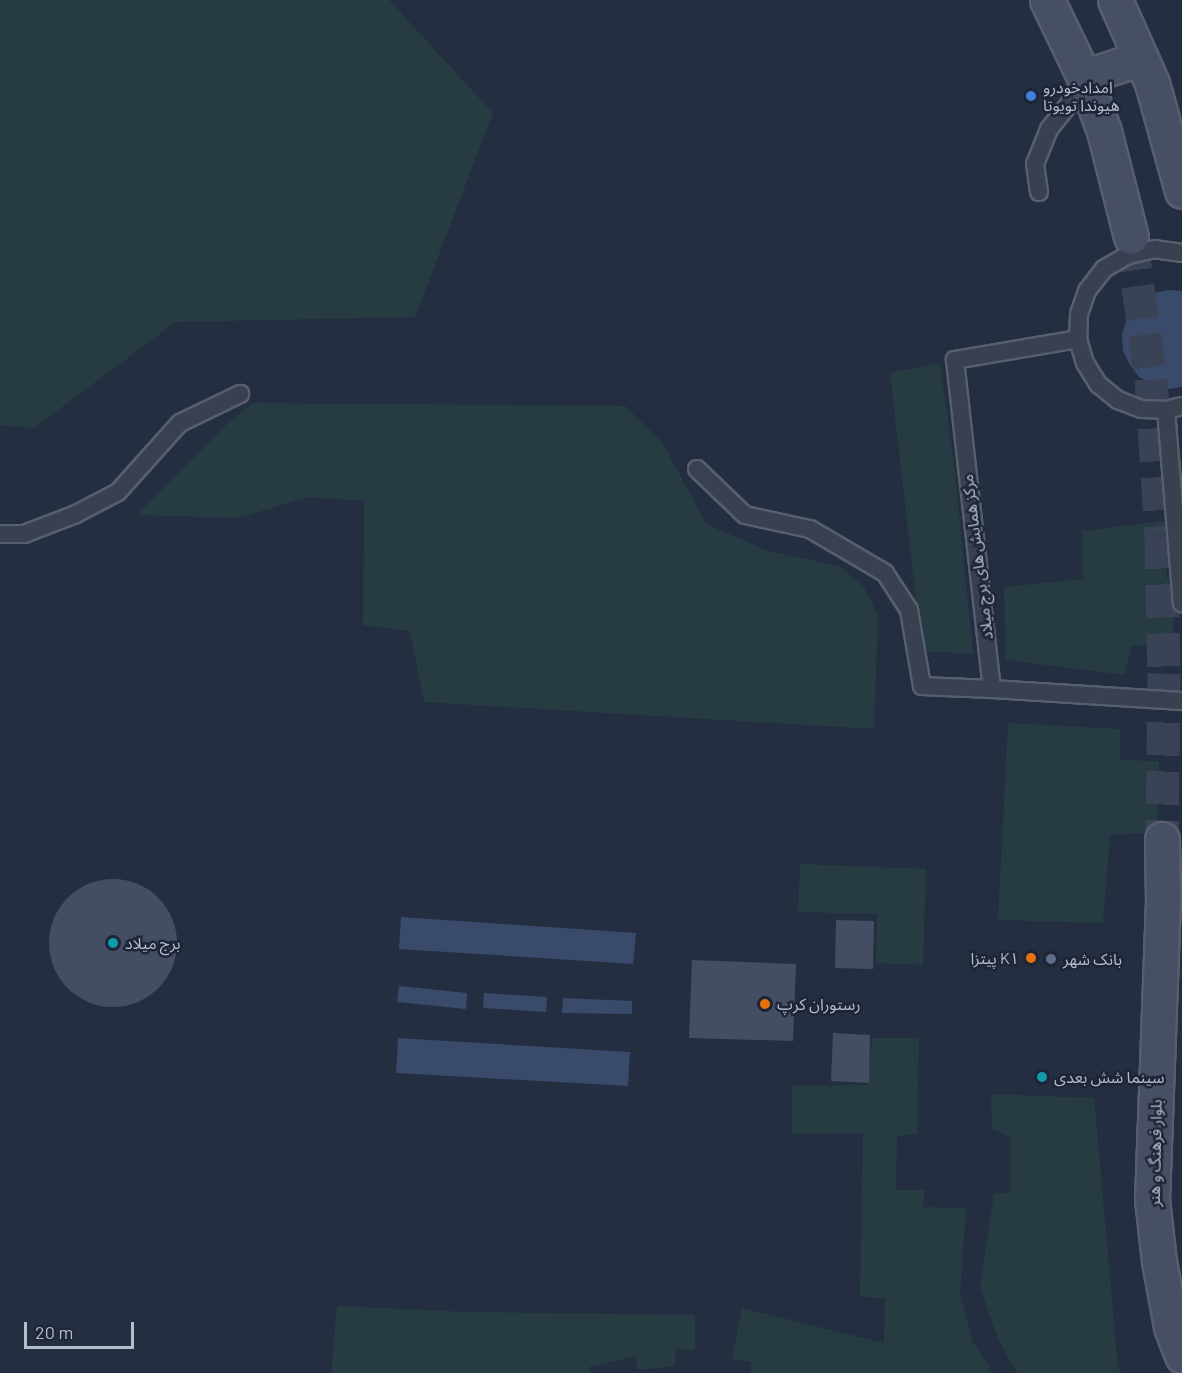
<!DOCTYPE html>
<html>
<head>
<meta charset="utf-8">
<style>
  body { margin:0 }
  #map { position:relative; width:1182px; height:1373px; overflow:hidden; background:#242e41; font-family:Barlow,"Noto Sans Arabic",sans-serif }
  div>[style] { position:absolute }
  .green>* { inset:0; background:#263c42 }
  .water>* { inset:0; background:#394a6a }
  .building>* { inset:0; background:#434e63 }
  .round { border-radius:50% }
  .secondary-tunnel>* { height:33px; margin-top:-16.5px; transform-origin:0; background:repeating-linear-gradient(90deg,#3a4356 0 33px,transparent 0 49px) }
  .roads { filter:drop-shadow(2px 0 #575e6e) drop-shadow(-2px 0 #575e6e) drop-shadow(0 2px #575e6e) drop-shadow(0 -2px #575e6e) }
  .lane>* { height:16px; margin:-8px; padding:0 8px; transform-origin:8px; border-radius:8px; background:#394050 }
  .secondary>* { height:33px; margin:-16.5px; padding:0 16.5px; transform-origin:16.5px; border-radius:16.5px; background:#474f64 }
  .dots>* { width:16px; height:16px; translate:-50% -50%; box-sizing:border-box; border:3px solid #1e2536; border-radius:50% }
  span { translate:-50% -50%; white-space:nowrap; text-align:center; line-height:1.15; -webkit-text-stroke:5px #1e2536; paint-order:stroke }
  .poi-label { font-size:16px; color:#b5bccb }
  .left { translate:0 -50%; text-align:left }
  .right { translate:-100% -50%; text-align:right }
  .street-label { font-size:16px; color:#b5bccb }
  .scale { position:absolute; left:24px; top:1322px; width:110px; height:27px; box-sizing:border-box; border:3px solid #b5bccb; border-top:0; padding-left:8px; font-size:18px; line-height:21px; white-space:nowrap; color:#b5bccb; -webkit-text-stroke:4px #1e2536; paint-order:stroke }
</style>
</head>
<body>
<div id="map">
  <div class="green">
    <div style="clip-path:polygon(0 0,389px 0,493px 113px,415px 317px,176px 322px,34px 428px,0 425px)"></div>
    <div style="clip-path:polygon(940px 363px,955px 472px,973px 654px,922px 651px,890px 373px)"></div>
    <div style="clip-path:polygon(253px 403px,625px 406px,662px 442px,706px 524px,768px 551px,839px 566px,864px 587px,878px 615px,874px 729px,424px 702px,410px 631px,363px 625px,364px 501px,310px 497px,237px 518px,137px 515px,226px 425px)"></div>
    <div style="clip-path:polygon(1166px 521px,1166px 578px,1176px 578px,1172px 645px,1131px 646px,1125px 675px,1006px 660px,1004px 587px,1083px 579px,1082px 531px)"></div>
    <div style="clip-path:polygon(1008px 723px,1120px 729px,1120px 760px,1159px 761px,1157px 832px,1110px 835px,1103px 923px,998px 920px)"></div>
    <div style="clip-path:polygon(800px 864px,926px 869px,923px 965px,876px 963px,877px 914px,798px 912px)"></div>
    <div style="clip-path:polygon(872px 1038px,919px 1038px,917px 1134px,897px 1136px,896px 1190px,925px 1190px,922px 1207px,966px 1208px,960px 1294px,973px 1342px,993px 1373px,751px 1373px,751px 1362px,732px 1359px,742px 1308px,884px 1343px,885px 1299px,860px 1296px,863px 1133px,792px 1134px,792px 1086px,868px 1085px)"></div>
    <div style="clip-path:polygon(991px 1094px,1094px 1098px,1118px 1367px,1121px 1373px,1017px 1373px,998px 1339px,980px 1287px,994px 1194px,1010px 1192px,1011px 1138px,992px 1129px)"></div>
    <div style="clip-path:polygon(337px 1306px,468px 1312px,695px 1315px,695px 1350px,676px 1349px,675px 1366px,638px 1370px,635px 1356px,589px 1367px,592px 1373px,331px 1373px)"></div>
  </div>
  <div class="water">
    <div style="clip-path:polygon(1168px 290px,1182px 291px,1182px 387px,1168px 389px,1153px 385px,1139px 377px,1130px 365px,1123px 351px,1122px 334px,1127px 318px,1137px 304px,1151px 294px)"></div>
    <div style="clip-path:polygon(401px 917px,636px 933px,633px 964px,399px 949px)"></div>
    <div style="clip-path:polygon(399px 986px,467px 993px,466px 1009px,397px 1002px)"></div>
    <div style="clip-path:polygon(484px 993px,547px 997px,546px 1012px,483px 1008px)"></div>
    <div style="clip-path:polygon(563px 998px,632px 1001px,632px 1014px,562px 1013px)"></div>
    <div style="clip-path:polygon(398px 1038px,630px 1052px,628px 1086px,396px 1073px)"></div>
  </div>
  <div class="building">
    <div class="round" style="left:49px;top:879px;width:128px;height:128px"></div>
    <div style="clip-path:polygon(836px 920px,874px 921px,873px 969px,835px 968px)"></div>
    <div style="clip-path:polygon(692px 960px,796px 964px,793px 1041px,689px 1038px)"></div>
    <div style="clip-path:polygon(833px 1033px,870px 1035px,869px 1083px,831px 1081px)"></div>
  </div>
  <div class="secondary-tunnel">
    <div style="left:1131px;top:237px;width:143px;rotate:82deg"></div>
    <div style="left:1151px;top:379px;width:156px;rotate:86.3deg"></div>
    <div style="left:1161px;top:535px;width:138px;rotate:88.8deg"></div>
    <div style="left:1164px;top:673px;width:166px;rotate:90.7deg"></div>
  </div>
  <div class="roads">
    <div class="lane">
      <div style="left:1039px;top:192px;width:28px;rotate:-98deg"></div>
      <div style="left:1035px;top:164px;width:38px;rotate:-68deg"></div>
      <div style="left:1049px;top:129px;width:33px;rotate:-51deg"></div>
      <div style="left:1070px;top:103px;width:28px;rotate:-63deg"></div>
      <div style="left:1182px;top:253px;width:27px;rotate:-172deg"></div>
      <div style="left:1155px;top:249px;width:28px;rotate:167deg"></div>
      <div style="left:1128px;top:255px;width:28px;rotate:150deg"></div>
      <div style="left:1104px;top:269px;width:28px;rotate:128deg"></div>
      <div style="left:1087px;top:291px;width:24px;rotate:109deg"></div>
      <div style="left:1079px;top:314px;width:25px;rotate:92deg"></div>
      <div style="left:1078px;top:339px;width:25px;rotate:74deg"></div>
      <div style="left:1085px;top:363px;width:25px;rotate:58deg"></div>
      <div style="left:1098px;top:384px;width:26px;rotate:39deg"></div>
      <div style="left:1118px;top:400px;width:25px;rotate:21deg"></div>
      <div style="left:1141px;top:409px;width:25px;rotate:2deg"></div>
      <div style="left:1166px;top:410px;width:16px;rotate:-14deg"></div>
      <div style="left:1078px;top:339px;width:125px;rotate:170.3deg"></div>
      <div style="left:955px;top:360px;width:331px;rotate:83.6deg"></div>
      <div style="left:992px;top:689px;width:190px;rotate:3.6deg"></div>
      <div style="left:1166px;top:410px;width:194px;rotate:85.3deg"></div>
      <div style="left:697px;top:469px;width:66px;rotate:43.8deg"></div>
      <div style="left:745px;top:515px;width:66px;rotate:12.2deg"></div>
      <div style="left:810px;top:529px;width:87px;rotate:30.4deg"></div>
      <div style="left:885px;top:573px;width:44px;rotate:57deg"></div>
      <div style="left:909px;top:610px;width:77px;rotate:80.3deg"></div>
      <div style="left:922px;top:686px;width:70px;rotate:2.5deg"></div>
      <div style="left:0;top:534px;width:24px"></div>
      <div style="left:24px;top:534px;width:56px;rotate:-21deg"></div>
      <div style="left:76px;top:514px;width:47px;rotate:-27.6deg"></div>
      <div style="left:118px;top:492px;width:93px;rotate:-48.1deg"></div>
      <div style="left:180px;top:423px;width:67px;rotate:-25.8deg"></div>
    </div>
    <div class="secondary">
      <div style="left:1047px;top:0;width:85px;rotate:64.3deg"></div>
      <div style="left:1084px;top:77px;width:58px;rotate:69.7deg"></div>
      <div style="left:1104px;top:131px;width:109px;rotate:75.7deg"></div>
      <div style="left:1115px;top:0;width:91px;rotate:66deg"></div>
      <div style="left:1152px;top:83px;width:112px;rotate:74.5deg"></div>
      <div style="left:1084px;top:77px;width:60px;rotate:-18.4deg"></div>
      <div style="left:1162px;top:839px;width:61px;rotate:89.1deg"></div>
      <div style="left:1163px;top:900px;width:299px;rotate:92.1deg"></div>
      <div style="left:1152px;top:1199px;width:62px;rotate:83.6deg"></div>
      <div style="left:1159px;top:1261px;width:67px;rotate:79.7deg"></div>
      <div style="left:1171px;top:1327px;width:31px;rotate:69deg"></div>
    </div>
  </div>
  <div class="dots">
    <div style="left:1031px;top:96px;background:#3f7fe0"></div>
    <div style="left:113px;top:943px;background:#0f9aa8"></div>
    <div style="left:1031px;top:958px;background:#e8710a"></div>
    <div style="left:1051px;top:959px;background:#5c6f8a"></div>
    <div style="left:765px;top:1004px;background:#e8710a"></div>
    <div style="left:1042px;top:1077px;background:#0f9aa8"></div>
  </div>
  <div class="poi-label">
    <span class="left" style="left:1043px;top:96px">امدادخودرو<br>هیوندا تویوتا</span>
    <span class="left" style="left:125px;top:943px">برج میلاد</span>
    <span class="right" style="left:1019px;top:958px">پیتزا K۱</span>
    <span class="left" style="left:1063px;top:959px">بانک شهر</span>
    <span class="left" style="left:777px;top:1004px">رستوران کرپ</span>
    <span class="left" style="left:1054px;top:1077px">سینما شش بعدی</span>
  </div>
  <div class="street-label">
    <span style="left:977px;top:557px;rotate:-97deg">مرکز همایش های برج میلاد</span>
    <span style="left:1155px;top:1153px;rotate:-89deg">بلوار فرهنگ و هنر</span>
  </div>
  <div class="scale">20 m</div>
</div>
</body>
</html>
